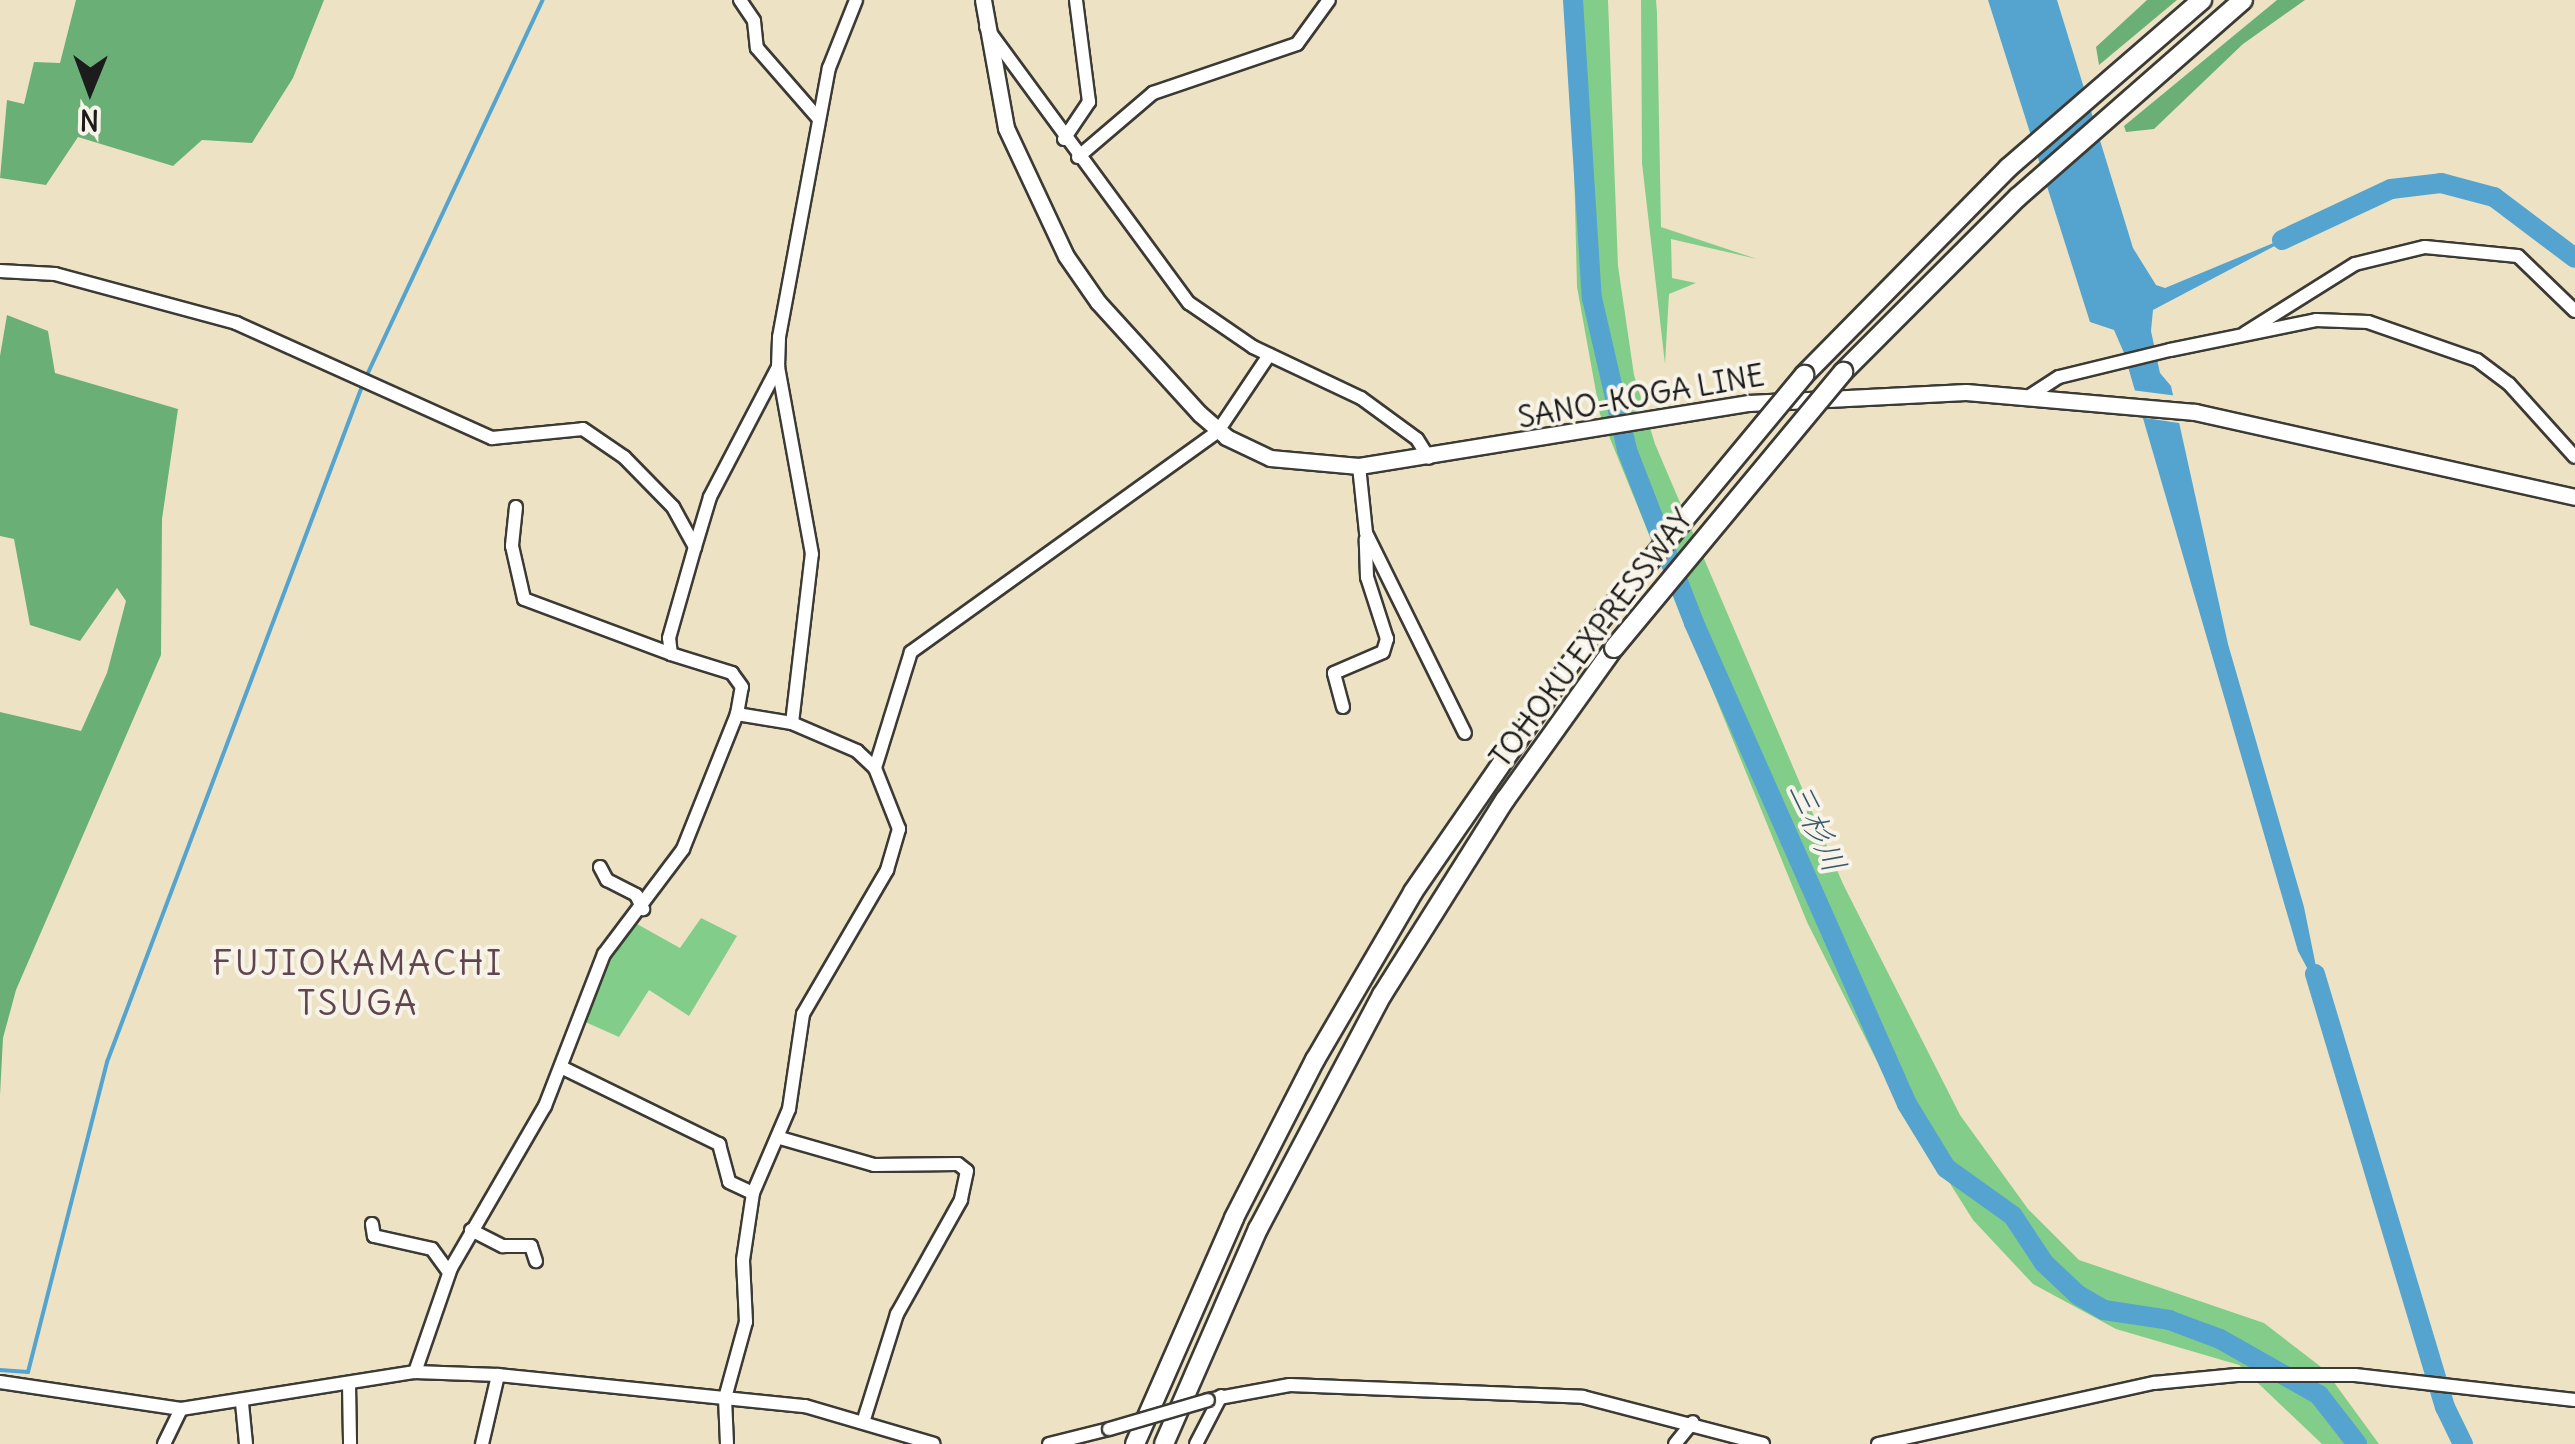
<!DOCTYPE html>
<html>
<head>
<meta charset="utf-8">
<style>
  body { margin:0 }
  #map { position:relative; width:2575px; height:1444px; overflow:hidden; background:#ede3c4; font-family:Delius,"Klee One",sans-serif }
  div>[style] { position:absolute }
  .green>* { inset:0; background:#83cd8a }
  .forest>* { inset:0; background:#6ab076 }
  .water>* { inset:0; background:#55a4cf }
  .pier>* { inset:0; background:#ede3c4 }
  .stream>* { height:4px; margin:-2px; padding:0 2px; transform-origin:2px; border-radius:2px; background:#55a4cf }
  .river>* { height:20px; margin:-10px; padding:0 10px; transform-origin:10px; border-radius:10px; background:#55a4cf }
  .roads { filter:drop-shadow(2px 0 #3b3a35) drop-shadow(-2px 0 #3b3a35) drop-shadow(0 2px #3b3a35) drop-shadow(0 -2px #3b3a35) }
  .minor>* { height:12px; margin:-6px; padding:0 6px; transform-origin:6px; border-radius:6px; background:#fff }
  .major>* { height:15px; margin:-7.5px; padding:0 7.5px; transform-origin:7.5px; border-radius:7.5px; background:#fff }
  .highway>* { height:18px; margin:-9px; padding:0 9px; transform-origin:9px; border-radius:9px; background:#fff }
  .bridges { filter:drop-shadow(2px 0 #3b3a35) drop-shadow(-2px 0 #3b3a35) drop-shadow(0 2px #3b3a35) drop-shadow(0 -2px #3b3a35) }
  .minor-bridge>* { height:12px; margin:-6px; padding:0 6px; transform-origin:6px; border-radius:6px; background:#fff }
  .highway-bridge>* { height:18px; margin:-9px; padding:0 9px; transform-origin:9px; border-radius:9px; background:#fff }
  span { translate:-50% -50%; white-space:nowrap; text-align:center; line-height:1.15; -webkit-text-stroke:8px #f7f3e8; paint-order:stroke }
  .street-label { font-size:30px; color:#1c1c1c }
  .water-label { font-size:32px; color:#36596d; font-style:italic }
  .quarter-label { font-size:35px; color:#5f464e; letter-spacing:2.5px }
  .north { position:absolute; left:40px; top:40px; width:100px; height:100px; -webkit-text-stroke:8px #f7f3e8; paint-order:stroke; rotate:181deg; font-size:28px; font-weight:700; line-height:40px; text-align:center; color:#1c1c1c }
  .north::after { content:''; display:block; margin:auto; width:35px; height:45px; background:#1c1c1c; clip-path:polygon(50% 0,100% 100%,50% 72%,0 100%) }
</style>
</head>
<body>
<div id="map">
  <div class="green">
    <div style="clip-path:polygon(1570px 0,1608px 0,1618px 266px,1634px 375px,1655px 444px,1843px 884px,1960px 1115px,2028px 1209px,2079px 1260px,2264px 1323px,2325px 1370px,2379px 1444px,2322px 1444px,2239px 1365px,2116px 1329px,2033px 1284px,1973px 1220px,1893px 1093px,1807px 922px,1600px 414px,1577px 287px)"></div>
    <div style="clip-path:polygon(1641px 0,1656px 0,1657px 13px,1661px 227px,1757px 259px,1671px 239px,1672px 278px,1696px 283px,1669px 294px,1665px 364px,1642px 163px)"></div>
    <div style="clip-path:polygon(701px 918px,737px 936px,689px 1016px,649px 990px,619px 1037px,583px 1021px,606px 960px,637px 924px,680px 948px)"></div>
  </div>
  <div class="forest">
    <div style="clip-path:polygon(76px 0,324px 0,293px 78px,252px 143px,202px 140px,173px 166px,78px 137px,46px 185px,0 178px,7px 100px,24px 104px,34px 62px,60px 63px)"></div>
    <div style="clip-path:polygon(2147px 0,2177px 0,2099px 65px,2096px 47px)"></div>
    <div style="clip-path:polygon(2277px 0,2305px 0,2243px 44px,2154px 129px,2126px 132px,2124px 126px)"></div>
    <div style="clip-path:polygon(7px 315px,48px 331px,55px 373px,178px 409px,162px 519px,161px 655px,16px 990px,3px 1038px,0 1095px,0 712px,81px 731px,107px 673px,126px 601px,117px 588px,80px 641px,30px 625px,14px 539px,0 536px,0 356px)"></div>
  </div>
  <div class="water">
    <div style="clip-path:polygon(1988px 0,2057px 0,2133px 248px,2156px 285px,2165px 288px,2307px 229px,2153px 310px,2151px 331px,2160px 373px,2171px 386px,2228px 644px,2304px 907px,2322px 996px,2298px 951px,2124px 353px,2114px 330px,2090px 322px)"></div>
  </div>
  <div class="pier">
    <div style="clip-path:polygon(2131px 390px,2178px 396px,2185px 424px,2139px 417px)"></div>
  </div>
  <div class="stream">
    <div style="left:366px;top:377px;width:416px;rotate:-64.9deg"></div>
    <div style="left:0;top:1370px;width:28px;rotate:4deg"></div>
    <div style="left:28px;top:1372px;width:320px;rotate:-75.7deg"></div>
    <div style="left:107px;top:1062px;width:719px;rotate:-69.32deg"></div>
  </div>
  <div class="river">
    <div style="left:1573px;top:0;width:299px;rotate:86.4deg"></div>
    <div style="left:1592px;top:298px;width:156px;rotate:77deg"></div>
    <div style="left:1627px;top:450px;width:186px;rotate:68.8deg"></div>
    <div style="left:1694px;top:623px;width:526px;rotate:66.11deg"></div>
    <div style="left:1907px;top:1104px;width:75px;rotate:58.6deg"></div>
    <div style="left:1946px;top:1168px;width:82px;rotate:35.6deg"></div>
    <div style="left:2013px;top:1216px;width:56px;rotate:56.6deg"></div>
    <div style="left:2044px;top:1263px;width:47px;rotate:43.3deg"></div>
    <div style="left:2078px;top:1295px;width:30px;rotate:30deg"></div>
    <div style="left:2104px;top:1310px;width:66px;rotate:8.7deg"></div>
    <div style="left:2169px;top:1320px;width:54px;rotate:20.4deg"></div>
    <div style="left:2220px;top:1339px;width:114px;rotate:29.5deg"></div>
    <div style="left:2319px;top:1395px;width:62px;rotate:52.2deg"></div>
    <div style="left:2282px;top:240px;width:120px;rotate:-25.1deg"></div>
    <div style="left:2391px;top:189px;width:50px;rotate:-6.8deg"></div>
    <div style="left:2441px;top:183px;width:55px;rotate:14.8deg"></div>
    <div style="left:2494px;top:197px;width:101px;rotate:37deg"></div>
    <div style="left:2315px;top:974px;width:452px;rotate:73.3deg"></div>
    <div style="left:2445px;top:1407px;width:41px;rotate:64.1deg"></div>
  </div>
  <div class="roads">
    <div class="minor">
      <div style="left:740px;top:0;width:25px;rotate:56deg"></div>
      <div style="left:754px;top:21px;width:27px;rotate:84deg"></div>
      <div style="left:757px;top:48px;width:94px;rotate:48.9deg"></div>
      <div style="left:986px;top:27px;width:343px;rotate:53.7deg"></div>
      <div style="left:1189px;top:303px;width:78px;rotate:34.5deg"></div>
      <div style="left:1253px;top:347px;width:119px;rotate:25.3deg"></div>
      <div style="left:1361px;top:398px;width:69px;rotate:36.2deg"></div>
      <div style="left:1417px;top:439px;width:22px;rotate:58deg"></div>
      <div style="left:1064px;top:139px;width:45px;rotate:-56deg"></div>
      <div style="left:1089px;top:102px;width:103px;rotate:-97.3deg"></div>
      <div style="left:1078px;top:157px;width:99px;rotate:-40.5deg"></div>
      <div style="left:1153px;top:93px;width:152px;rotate:-18.8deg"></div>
      <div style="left:1297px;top:44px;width:54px;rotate:-54deg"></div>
      <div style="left:0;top:271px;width:55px;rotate:3.1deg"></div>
      <div style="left:55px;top:274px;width:188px;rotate:15.1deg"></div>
      <div style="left:236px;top:323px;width:281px;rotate:24.2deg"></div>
      <div style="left:492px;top:438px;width:91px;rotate:-5.6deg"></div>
      <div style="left:583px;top:429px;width:50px;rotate:34.3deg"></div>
      <div style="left:624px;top:457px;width:70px;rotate:45.6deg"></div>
      <div style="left:673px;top:507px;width:46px;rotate:61.2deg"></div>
      <div style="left:695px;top:547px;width:52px;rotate:-73.3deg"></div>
      <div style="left:710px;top:497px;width:147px;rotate:-62.4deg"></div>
      <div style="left:2245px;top:333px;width:130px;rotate:-32.1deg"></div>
      <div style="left:2355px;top:264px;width:72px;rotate:-13.7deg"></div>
      <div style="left:2425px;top:247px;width:93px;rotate:5.5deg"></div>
      <div style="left:2518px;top:256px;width:79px;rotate:44deg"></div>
      <div style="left:2031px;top:395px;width:33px;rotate:-33deg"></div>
      <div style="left:2059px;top:377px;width:114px;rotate:-13.7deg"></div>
      <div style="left:2170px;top:350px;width:149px;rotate:-11.6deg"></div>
      <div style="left:2316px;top:320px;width:52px;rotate:2.2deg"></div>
      <div style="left:2368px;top:322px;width:115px;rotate:19.2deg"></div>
      <div style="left:2477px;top:360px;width:40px;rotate:37deg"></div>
      <div style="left:2509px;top:384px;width:98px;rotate:47.9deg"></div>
      <div style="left:1359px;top:466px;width:67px;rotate:84deg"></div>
      <div style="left:1366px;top:533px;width:223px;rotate:63.7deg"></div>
      <div style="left:516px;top:507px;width:39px;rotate:96deg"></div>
      <div style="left:512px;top:546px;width:54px;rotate:77.2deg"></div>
      <div style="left:524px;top:599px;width:157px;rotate:20.5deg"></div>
      <div style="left:1343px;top:707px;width:35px;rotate:-105deg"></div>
      <div style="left:1334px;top:673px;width:53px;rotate:-23.2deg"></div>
      <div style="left:1383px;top:652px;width:14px;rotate:-73deg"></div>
      <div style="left:1387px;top:639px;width:65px;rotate:-107.9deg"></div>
      <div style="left:1367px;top:577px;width:38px;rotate:-92deg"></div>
      <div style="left:792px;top:723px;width:170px;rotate:-83.3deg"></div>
      <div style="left:812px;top:554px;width:190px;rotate:-100.3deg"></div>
      <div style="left:778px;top:367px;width:30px;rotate:-88deg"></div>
      <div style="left:779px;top:337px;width:274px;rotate:-79.5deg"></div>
      <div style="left:829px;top:68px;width:73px;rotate:-68.3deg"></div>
      <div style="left:875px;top:768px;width:121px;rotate:-72.8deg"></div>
      <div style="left:911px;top:652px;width:378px;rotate:-35.7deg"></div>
      <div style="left:1218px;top:431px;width:92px;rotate:-56.1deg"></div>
      <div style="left:600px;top:867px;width:15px;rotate:62deg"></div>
      <div style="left:607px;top:880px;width:33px;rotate:27deg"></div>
      <div style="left:636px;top:895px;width:16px;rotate:63deg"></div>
      <div style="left:563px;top:1068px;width:174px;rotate:26deg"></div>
      <div style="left:719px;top:1144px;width:39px;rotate:75deg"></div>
      <div style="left:729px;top:1182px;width:26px;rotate:25deg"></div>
      <div style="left:780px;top:1138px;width:98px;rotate:16deg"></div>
      <div style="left:874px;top:1165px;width:84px;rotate:-0.7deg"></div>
      <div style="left:958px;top:1164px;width:11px;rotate:38deg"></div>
      <div style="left:967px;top:1171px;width:30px;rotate:102deg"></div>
      <div style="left:961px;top:1200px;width:131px;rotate:119.3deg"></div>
      <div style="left:897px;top:1314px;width:110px;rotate:107.4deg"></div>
      <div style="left:372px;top:1224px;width:12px;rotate:81deg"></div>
      <div style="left:374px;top:1236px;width:59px;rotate:12.6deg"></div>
      <div style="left:432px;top:1249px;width:29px;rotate:54deg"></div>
      <div style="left:471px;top:1230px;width:36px;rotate:27deg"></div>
      <div style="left:503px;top:1246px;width:28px"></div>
      <div style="left:531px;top:1246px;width:16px;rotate:72deg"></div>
      <div style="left:415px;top:1372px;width:110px;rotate:-70.9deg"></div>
      <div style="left:451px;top:1268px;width:187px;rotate:-59.9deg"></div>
      <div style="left:545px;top:1106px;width:163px;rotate:-68.8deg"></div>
      <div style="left:604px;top:954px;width:131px;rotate:-53deg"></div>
      <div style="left:683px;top:849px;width:145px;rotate:-68.2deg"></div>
      <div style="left:737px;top:714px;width:27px;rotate:-80deg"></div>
      <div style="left:742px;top:687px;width:17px;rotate:-126deg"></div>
      <div style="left:732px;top:673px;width:64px;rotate:-162.7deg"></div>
      <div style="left:671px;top:654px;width:16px;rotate:-97deg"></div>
      <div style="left:669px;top:638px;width:95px;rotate:-74.1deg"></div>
      <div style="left:0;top:1382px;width:183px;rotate:8.5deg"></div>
      <div style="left:181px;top:1409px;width:237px;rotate:-9deg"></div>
      <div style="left:415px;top:1372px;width:83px;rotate:2.1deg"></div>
      <div style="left:498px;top:1375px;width:309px;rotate:5.8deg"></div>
      <div style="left:805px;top:1406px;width:134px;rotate:16.4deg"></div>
      <div style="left:349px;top:1384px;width:60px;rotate:89deg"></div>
      <div style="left:1208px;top:1400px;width:83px;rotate:-10.4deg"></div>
      <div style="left:1290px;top:1385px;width:293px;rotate:2.3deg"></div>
      <div style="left:1583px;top:1397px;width:186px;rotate:14.6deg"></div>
      <div style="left:242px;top:1403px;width:41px;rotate:84.4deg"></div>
      <div style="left:164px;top:1444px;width:39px;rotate:-64deg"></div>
      <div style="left:482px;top:1444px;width:71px;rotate:-76.9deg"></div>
      <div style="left:727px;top:1444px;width:46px;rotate:-92.5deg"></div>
      <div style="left:725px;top:1398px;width:79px;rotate:-74.6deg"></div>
      <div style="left:746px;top:1322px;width:62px;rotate:-92.8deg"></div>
      <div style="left:743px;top:1260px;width:68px;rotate:-81.5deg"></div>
      <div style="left:753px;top:1193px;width:91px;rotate:-66.8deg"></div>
      <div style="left:789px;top:1109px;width:96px;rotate:-81.6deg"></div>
      <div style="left:803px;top:1014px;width:167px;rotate:-59.7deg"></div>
      <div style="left:887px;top:870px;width:43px;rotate:-73.7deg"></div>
      <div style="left:899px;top:829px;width:66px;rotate:-111.5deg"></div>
      <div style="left:875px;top:768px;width:25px;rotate:-137deg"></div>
      <div style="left:857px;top:751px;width:71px;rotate:-156.7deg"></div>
      <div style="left:792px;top:723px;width:56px;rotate:-170.7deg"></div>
      <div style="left:1049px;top:1444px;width:62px;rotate:-14deg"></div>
      <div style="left:1196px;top:1444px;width:54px;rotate:-62.5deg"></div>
      <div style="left:1675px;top:1444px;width:28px;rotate:-51deg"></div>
      <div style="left:1878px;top:1444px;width:283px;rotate:-12.5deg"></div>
      <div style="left:2154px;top:1383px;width:83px;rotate:-5.5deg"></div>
      <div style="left:2237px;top:1375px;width:118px"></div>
      <div style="left:2355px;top:1375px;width:221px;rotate:6.5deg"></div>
    </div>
    <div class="major">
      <div style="left:983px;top:0;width:130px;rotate:79.8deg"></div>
      <div style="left:1006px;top:128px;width:141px;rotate:64.9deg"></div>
      <div style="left:1066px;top:256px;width:56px;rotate:55.2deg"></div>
      <div style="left:1098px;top:302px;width:151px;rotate:47.7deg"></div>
      <div style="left:1200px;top:414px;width:35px;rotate:41deg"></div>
      <div style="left:1226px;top:437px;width:49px;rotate:25.5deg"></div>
      <div style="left:1270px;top:458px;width:89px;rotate:5.1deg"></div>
      <div style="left:1359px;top:466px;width:395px;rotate:-9.2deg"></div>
      <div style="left:1749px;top:403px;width:217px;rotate:-2.9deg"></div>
      <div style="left:1966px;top:392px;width:230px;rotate:5deg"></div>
      <div style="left:2195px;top:412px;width:389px;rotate:12.6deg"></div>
    </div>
    <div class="highway">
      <div style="left:1843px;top:372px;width:247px;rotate:-45deg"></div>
      <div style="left:2018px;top:197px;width:299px;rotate:-41.2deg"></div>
      <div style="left:1804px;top:375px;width:291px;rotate:-45.4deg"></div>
      <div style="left:2008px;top:168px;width:257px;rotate:-40.9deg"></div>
      <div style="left:1135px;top:1444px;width:247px;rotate:-66.3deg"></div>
      <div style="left:1234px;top:1218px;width:178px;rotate:-62.9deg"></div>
      <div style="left:1315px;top:1060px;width:194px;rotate:-59.7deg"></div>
      <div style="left:1413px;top:892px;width:329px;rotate:-55.4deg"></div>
      <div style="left:1164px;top:1444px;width:235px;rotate:-66.4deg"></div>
      <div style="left:1258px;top:1229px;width:265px;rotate:-62.1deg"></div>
      <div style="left:1382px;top:995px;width:231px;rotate:-57.8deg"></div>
      <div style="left:1505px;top:800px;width:187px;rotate:-54.4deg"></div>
    </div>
  </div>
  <div class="bridges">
    <div class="minor-bridge">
      <div style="left:1109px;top:1429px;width:103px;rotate:-16.3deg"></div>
    </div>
    <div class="highway-bridge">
      <div style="left:1600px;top:621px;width:320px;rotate:-50.3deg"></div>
      <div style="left:1614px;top:648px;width:359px;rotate:-50.3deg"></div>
    </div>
  </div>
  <div class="street-label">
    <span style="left:1641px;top:396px;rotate:-10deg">SANO-KOGA LINE</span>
    <span style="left:1591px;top:638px;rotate:-53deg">TOHOKU EXPRESSWAY</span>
  </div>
  <div class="water-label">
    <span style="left:1817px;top:827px;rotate:66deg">三杉川</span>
  </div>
  <div class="quarter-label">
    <span style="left:358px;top:982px">FUJIOKAMACHI<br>TSUGA</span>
  </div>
  <div class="north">N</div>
</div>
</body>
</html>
